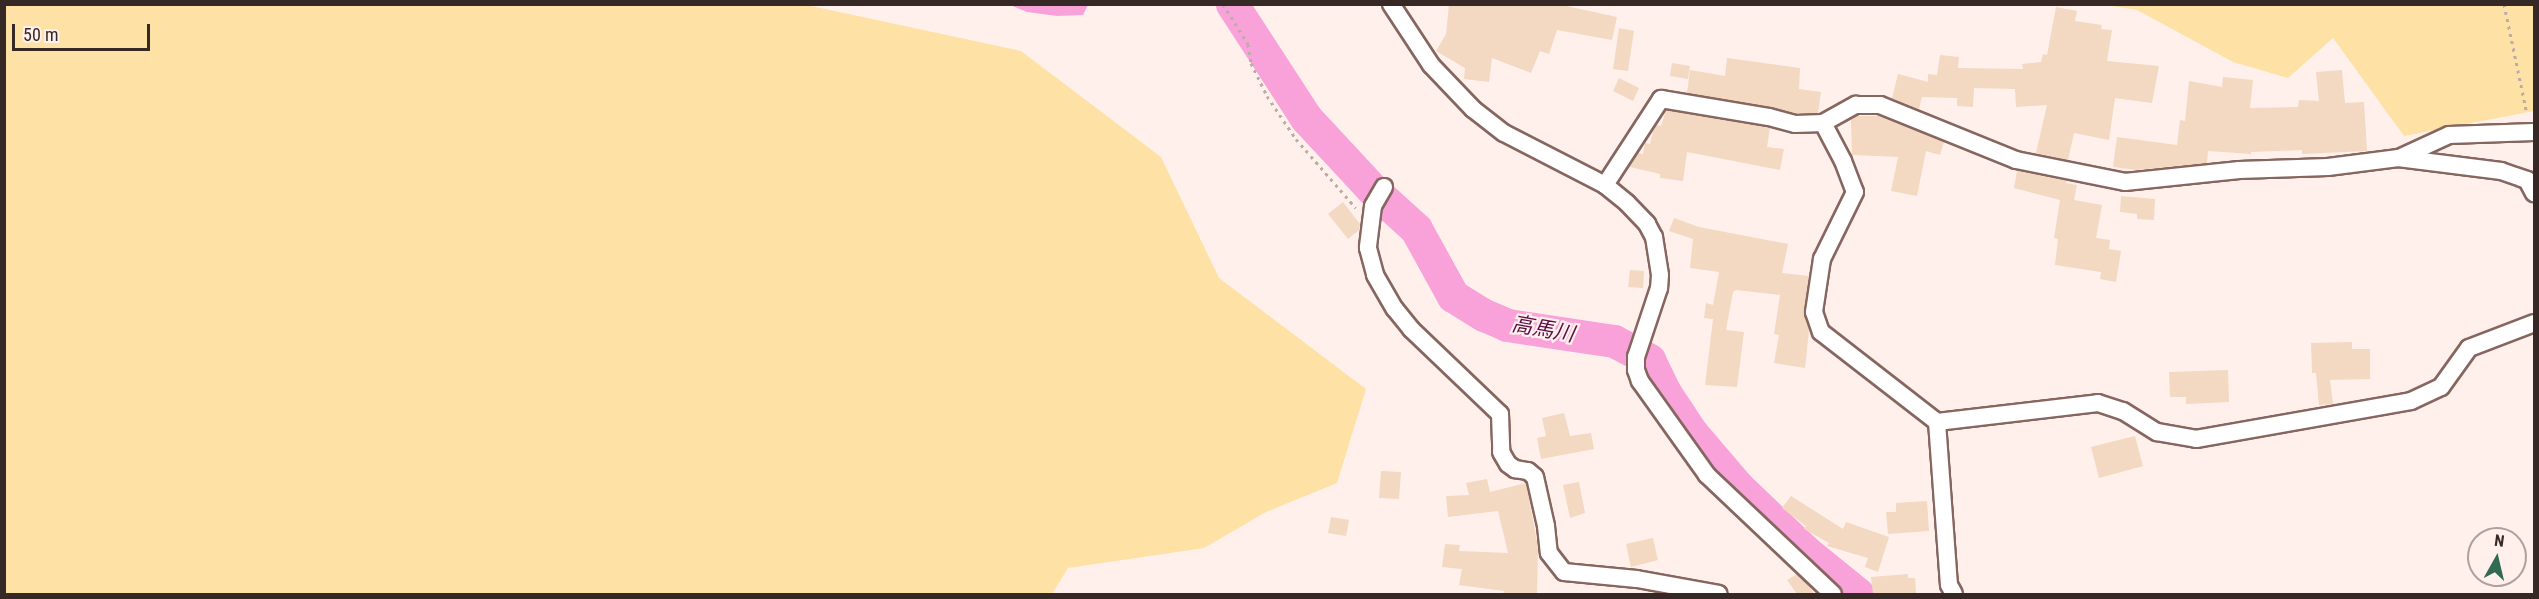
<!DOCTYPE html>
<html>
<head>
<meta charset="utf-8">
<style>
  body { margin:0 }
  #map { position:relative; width:2539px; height:599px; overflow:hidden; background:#fff0ec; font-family:"Roboto Condensed","Noto Sans JP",sans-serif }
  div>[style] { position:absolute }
  .green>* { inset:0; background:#fee2a5 }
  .water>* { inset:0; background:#f9a2da }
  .river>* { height:33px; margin:-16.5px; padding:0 16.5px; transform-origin:16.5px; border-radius:16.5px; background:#f9a2da }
  .building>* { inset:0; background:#f3d8c2 }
  .path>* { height:3px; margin-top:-1.5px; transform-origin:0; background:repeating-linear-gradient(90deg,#bbaca8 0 3px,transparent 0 7.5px) }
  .roads { filter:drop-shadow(2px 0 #86665f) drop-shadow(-2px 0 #86665f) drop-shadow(0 2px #86665f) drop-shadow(0 -2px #86665f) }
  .minor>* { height:16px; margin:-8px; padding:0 8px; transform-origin:8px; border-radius:8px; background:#fff }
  span { translate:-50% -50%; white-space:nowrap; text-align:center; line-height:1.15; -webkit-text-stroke:4.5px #fff0ec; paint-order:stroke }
  .water-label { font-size:21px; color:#590d45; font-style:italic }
  .frame { position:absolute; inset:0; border:6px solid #362925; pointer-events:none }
  .north { position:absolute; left:2467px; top:527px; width:60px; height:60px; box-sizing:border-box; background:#fff0ec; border:2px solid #afa09c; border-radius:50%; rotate:8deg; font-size:16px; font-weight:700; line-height:24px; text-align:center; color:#362925 }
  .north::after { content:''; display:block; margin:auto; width:21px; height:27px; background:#306a53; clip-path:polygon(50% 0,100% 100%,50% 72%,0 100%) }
  .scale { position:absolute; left:12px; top:24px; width:138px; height:27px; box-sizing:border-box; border:3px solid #362925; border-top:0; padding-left:8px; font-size:18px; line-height:21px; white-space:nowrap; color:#362925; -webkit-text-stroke:4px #fff0ec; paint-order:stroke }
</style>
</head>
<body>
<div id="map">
  <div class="green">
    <div style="clip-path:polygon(802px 4px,1021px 51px,1161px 157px,1219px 278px,1366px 389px,1337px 483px,1266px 512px,1204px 548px,1068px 568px,1052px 594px,5px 594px,4px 5px)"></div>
    <div style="clip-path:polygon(2106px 5px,2534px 5px,2534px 111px,2404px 136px,2333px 38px,2288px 78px,2233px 62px,2137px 10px)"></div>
  </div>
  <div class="water">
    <div style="clip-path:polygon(1010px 5px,1088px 4px,1088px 5px,1083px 15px,1057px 16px,1027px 12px)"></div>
  </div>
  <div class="river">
    <div style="left:1232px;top:4px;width:136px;rotate:57deg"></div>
    <div style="left:1306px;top:118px;width:96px;rotate:47.1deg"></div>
    <div style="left:1371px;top:188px;width:61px;rotate:42.3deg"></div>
    <div style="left:1416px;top:229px;width:77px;rotate:61.1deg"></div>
    <div style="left:1453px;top:296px;width:36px;rotate:32deg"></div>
    <div style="left:1484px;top:315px;width:25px;rotate:23deg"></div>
    <div style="left:1507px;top:325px;width:108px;rotate:8.5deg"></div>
    <div style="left:1614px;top:341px;width:40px;rotate:28deg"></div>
    <div style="left:1649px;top:360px;width:34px;rotate:64deg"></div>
    <div style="left:1664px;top:391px;width:49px;rotate:56.6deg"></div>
    <div style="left:1691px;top:432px;width:72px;rotate:49.5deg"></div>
    <div style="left:1738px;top:487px;width:93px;rotate:43.7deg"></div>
    <div style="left:1805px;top:551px;width:68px;rotate:39.1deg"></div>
  </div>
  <div class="building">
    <div style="clip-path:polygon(1449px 4px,1557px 4px,1617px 17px,1612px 40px,1557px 30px,1549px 54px,1540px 51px,1531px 73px,1492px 58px,1489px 82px,1464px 79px,1465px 68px,1436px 51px,1446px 34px)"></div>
    <div style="clip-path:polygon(2056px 7px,2077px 11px,2075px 21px,2102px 25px,2101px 29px,2112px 30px,2107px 61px,2159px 66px,2152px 103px,2115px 98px,2109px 140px,2074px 133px,2068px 160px,2036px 153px,2047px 105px,2016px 107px,2015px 89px,1974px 88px,1973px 107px,1957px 106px,1957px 98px,1922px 97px,1919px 109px,1892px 98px,1898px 74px,1928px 82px,1928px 74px,1937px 75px,1940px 55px,1959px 57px,1958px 68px,2023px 69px,2022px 64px,2041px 62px,2043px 54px,2047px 55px)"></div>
    <div style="clip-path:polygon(1619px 28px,1634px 31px,1628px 71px,1613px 69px)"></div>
    <div style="clip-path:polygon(1727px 58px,1800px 68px,1799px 89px,1821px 92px,1818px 113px,1796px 113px,1687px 93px,1690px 70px,1725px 76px)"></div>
    <div style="clip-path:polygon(1672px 63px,1690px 66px,1688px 79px,1670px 76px)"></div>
    <div style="clip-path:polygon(2342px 70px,2345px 103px,2364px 102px,2367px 151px,2302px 154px,2302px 150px,2251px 152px,2251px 154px,2208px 151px,2207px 163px,2136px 170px,2113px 167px,2117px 137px,2177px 145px,2180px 120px,2185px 121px,2189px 81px,2222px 87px,2223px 77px,2253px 80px,2250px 108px,2298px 107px,2299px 100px,2319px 101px,2316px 72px)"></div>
    <div style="clip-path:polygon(1619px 78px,1639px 88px,1633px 101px,1613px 91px)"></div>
    <div style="clip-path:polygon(1666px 110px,1770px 128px,1767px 147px,1784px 149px,1780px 170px,1687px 152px,1683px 181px,1660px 178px,1660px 174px,1630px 167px,1638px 153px,1643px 154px,1645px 143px,1650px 144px,1653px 131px,1657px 125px,1661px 126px)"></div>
    <div style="clip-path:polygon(1857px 116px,1878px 116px,1944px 142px,1940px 155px,1926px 151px,1917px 196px,1891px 191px,1898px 157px,1852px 155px,1851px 120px)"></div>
    <div style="clip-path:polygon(2017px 171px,2066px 181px,2066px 183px,2077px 185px,2074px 200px,2102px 205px,2096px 238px,2110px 240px,2109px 249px,2121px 251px,2116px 282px,2100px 279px,2101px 272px,2055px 265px,2058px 239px,2054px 238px,2060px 200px,2014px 188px)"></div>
    <div style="clip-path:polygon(2121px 196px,2155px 199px,2154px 220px,2137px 219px,2137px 214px,2120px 212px)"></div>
    <div style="clip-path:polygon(1343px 202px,1360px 224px,1359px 230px,1348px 239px,1328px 214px)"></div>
    <div style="clip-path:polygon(1674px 218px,1699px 227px,1788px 244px,1782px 273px,1809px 276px,1804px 310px,1809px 330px,1805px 368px,1774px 363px,1779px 335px,1774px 334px,1780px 295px,1736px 290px,1733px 292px,1726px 330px,1744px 332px,1737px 387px,1705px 385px,1713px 319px,1704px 318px,1706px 303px,1713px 305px,1719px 272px,1690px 268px,1693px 239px,1669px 231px)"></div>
    <div style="clip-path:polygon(1630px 270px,1644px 271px,1643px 288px,1628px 287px)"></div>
    <div style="clip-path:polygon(2352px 342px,2352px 349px,2370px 349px,2370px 379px,2330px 380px,2333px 404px,2319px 405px,2316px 373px,2312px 373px,2311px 343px)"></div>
    <div style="clip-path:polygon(2228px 370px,2229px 402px,2186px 404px,2186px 397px,2170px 397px,2169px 372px)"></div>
    <div style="clip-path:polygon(1564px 413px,1570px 436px,1591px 433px,1594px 449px,1541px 459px,1537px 438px,1546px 436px,1542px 418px)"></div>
    <div style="clip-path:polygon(2135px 436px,2143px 466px,2099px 478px,2091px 447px)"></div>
    <div style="clip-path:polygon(1381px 471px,1401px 472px,1399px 499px,1379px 498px)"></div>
    <div style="clip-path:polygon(1487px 479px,1490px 492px,1526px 483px,1538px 547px,1537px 594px,1503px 594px,1504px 591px,1459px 585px,1462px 569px,1442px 567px,1445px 544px,1460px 545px,1459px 551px,1508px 553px,1498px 511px,1448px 517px,1446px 496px,1469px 495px,1466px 483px)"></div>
    <div style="clip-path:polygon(1579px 482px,1585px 513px,1570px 518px,1563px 485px)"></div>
    <div style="clip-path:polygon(1791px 496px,1843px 529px,1846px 522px,1889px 537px,1878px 572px,1865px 567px,1868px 558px,1827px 546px,1829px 543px,1804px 529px,1806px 526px,1782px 508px)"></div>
    <div style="clip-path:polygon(1927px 501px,1929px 531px,1888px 534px,1886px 512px,1896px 512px,1896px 503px)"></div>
    <div style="clip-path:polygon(1331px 517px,1349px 520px,1346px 536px,1328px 533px)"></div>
    <div style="clip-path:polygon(1653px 538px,1658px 560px,1631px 567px,1626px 544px)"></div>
    <div style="clip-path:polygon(1797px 574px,1808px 584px,1814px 594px,1797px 594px,1787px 580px)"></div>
    <div style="clip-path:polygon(1908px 574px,1908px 578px,1915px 578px,1916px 594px,1873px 594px,1871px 577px)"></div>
  </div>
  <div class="path">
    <div style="left:1223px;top:4px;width:47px;rotate:58deg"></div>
    <div style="left:1248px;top:44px;width:19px;rotate:81deg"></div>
    <div style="left:1251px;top:63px;width:37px;rotate:64deg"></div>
    <div style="left:1267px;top:96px;width:52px;rotate:56deg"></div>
    <div style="left:1296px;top:139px;width:91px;rotate:49deg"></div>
    <div style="left:2504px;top:4px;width:112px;rotate:78.2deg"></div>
  </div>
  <div class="roads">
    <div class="minor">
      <div style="left:1391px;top:4px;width:73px;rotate:56.7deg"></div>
      <div style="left:1431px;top:65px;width:61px;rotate:46.3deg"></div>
      <div style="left:1473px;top:109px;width:39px;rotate:38deg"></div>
      <div style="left:1504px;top:133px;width:114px;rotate:27.2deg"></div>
      <div style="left:1605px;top:185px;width:28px;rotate:39deg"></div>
      <div style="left:1627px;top:203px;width:29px;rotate:46deg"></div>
      <div style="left:1647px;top:224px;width:15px;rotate:62deg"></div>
      <div style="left:1654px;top:237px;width:38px;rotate:81deg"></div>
      <div style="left:1660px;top:275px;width:13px;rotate:94deg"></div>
      <div style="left:1659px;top:288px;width:73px;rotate:108.4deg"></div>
      <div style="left:1636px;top:357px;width:13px;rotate:90deg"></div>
      <div style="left:1636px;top:370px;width:12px;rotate:70deg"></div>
      <div style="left:1640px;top:381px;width:115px;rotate:54.5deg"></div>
      <div style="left:1707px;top:475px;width:173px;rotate:43.4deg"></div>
      <div style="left:1823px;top:123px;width:43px;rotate:62.2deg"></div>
      <div style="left:1843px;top:161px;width:33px;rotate:69deg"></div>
      <div style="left:1855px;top:192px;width:75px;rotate:116.2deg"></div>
      <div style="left:1822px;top:259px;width:54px;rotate:98.6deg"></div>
      <div style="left:1814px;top:312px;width:21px;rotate:71deg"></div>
      <div style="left:1821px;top:332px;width:147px;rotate:37.8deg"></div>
      <div style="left:1937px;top:422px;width:163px;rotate:85.8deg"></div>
      <div style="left:1949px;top:585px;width:10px;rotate:61deg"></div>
      <div style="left:2399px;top:158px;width:55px;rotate:-24.7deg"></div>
      <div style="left:2449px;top:135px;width:85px;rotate:-2deg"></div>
      <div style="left:1605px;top:185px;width:103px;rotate:-56.9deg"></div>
      <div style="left:1661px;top:99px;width:109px;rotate:9.5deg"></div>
      <div style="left:1769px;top:117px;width:27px;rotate:15deg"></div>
      <div style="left:1795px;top:124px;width:28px;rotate:-2deg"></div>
      <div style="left:1823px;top:123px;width:38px;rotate:-29deg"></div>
      <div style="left:1856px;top:105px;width:24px"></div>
      <div style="left:1880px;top:105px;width:147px;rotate:22deg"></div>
      <div style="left:2016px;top:160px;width:111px;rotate:11.4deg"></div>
      <div style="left:2125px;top:182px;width:115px;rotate:-6deg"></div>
      <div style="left:2239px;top:170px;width:89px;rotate:-1.9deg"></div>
      <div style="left:2328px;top:167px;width:71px;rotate:-7.3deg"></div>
      <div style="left:2398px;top:158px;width:104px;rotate:7.2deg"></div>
      <div style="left:2501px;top:171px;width:28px;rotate:19deg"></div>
      <div style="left:2527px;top:180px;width:15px;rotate:62deg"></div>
      <div style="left:1384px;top:187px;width:22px;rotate:120deg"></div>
      <div style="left:1373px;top:206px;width:16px;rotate:97deg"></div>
      <div style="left:1371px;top:222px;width:26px;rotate:97deg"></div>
      <div style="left:1368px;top:248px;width:28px;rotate:75deg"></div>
      <div style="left:1375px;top:275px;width:39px;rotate:60deg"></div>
      <div style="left:1395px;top:309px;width:26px;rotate:51deg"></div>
      <div style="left:1411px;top:329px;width:123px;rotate:43.7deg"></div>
      <div style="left:1500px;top:414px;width:38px;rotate:88deg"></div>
      <div style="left:1501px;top:452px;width:14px;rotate:60deg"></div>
      <div style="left:1508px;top:464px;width:9px;rotate:36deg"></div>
      <div style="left:1515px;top:469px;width:13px;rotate:9deg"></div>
      <div style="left:1528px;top:471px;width:9px;rotate:41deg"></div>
      <div style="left:1535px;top:477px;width:50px;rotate:77.3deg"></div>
      <div style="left:1546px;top:526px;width:27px;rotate:84deg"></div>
      <div style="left:1549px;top:553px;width:24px;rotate:52deg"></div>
      <div style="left:1564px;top:572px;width:73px;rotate:5.5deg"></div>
      <div style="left:1637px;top:579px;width:83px;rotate:10.4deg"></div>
      <div style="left:1937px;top:422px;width:162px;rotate:-6.7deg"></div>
      <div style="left:2098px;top:403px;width:26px;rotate:18deg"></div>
      <div style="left:2123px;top:411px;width:40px;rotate:32deg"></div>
      <div style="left:2157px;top:432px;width:40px;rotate:10deg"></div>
      <div style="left:2196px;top:439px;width:218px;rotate:-10deg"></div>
      <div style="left:2411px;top:401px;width:33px;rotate:-25deg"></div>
      <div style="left:2441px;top:387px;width:48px;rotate:-54.3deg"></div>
      <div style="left:2469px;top:348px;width:70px;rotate:-21deg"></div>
    </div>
  </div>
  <div class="water-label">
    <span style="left:1543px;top:329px;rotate:10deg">高馬川</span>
  </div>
  <div class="frame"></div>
  <div class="north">N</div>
  <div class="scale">50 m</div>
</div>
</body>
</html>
